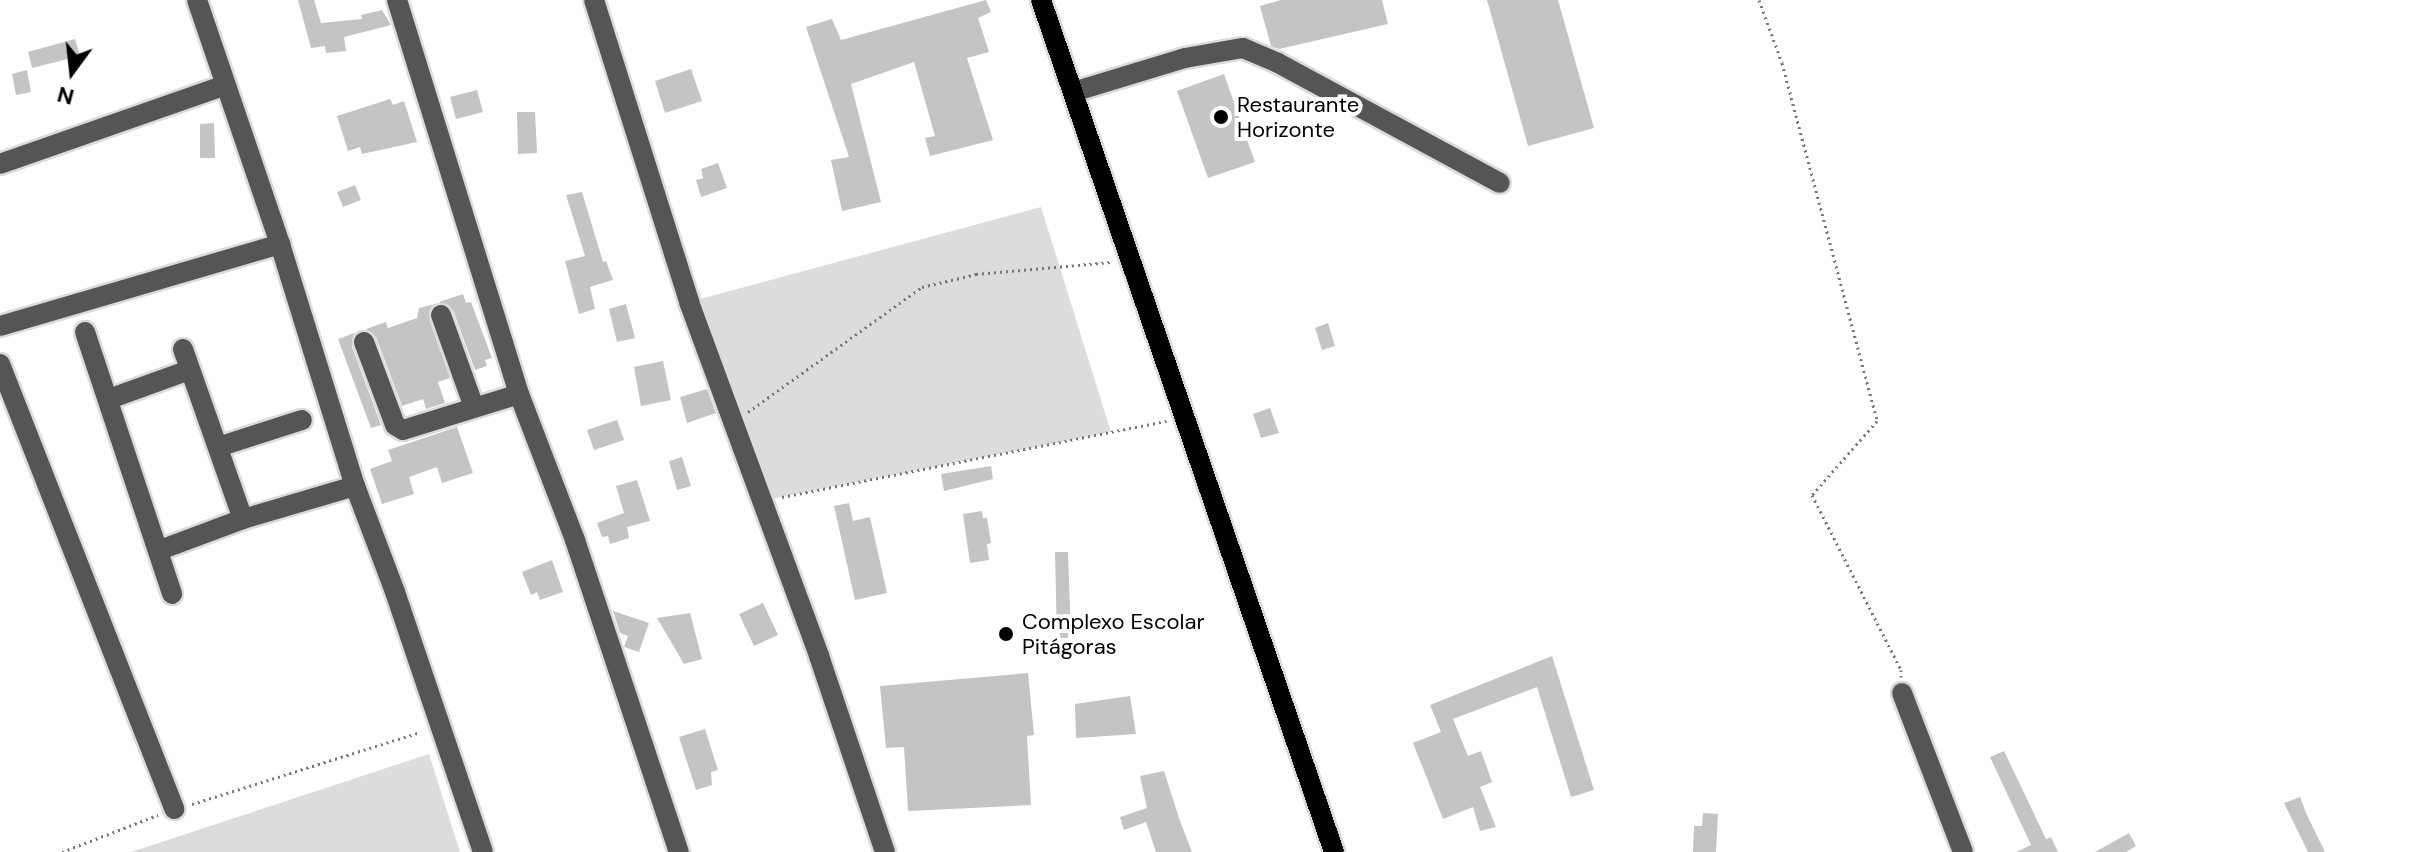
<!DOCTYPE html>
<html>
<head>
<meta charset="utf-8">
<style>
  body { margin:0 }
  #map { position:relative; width:2421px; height:852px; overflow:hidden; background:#fff; font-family:"DM Sans",sans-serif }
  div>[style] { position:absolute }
  .green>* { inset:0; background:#dcdcdc }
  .building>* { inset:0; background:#c4c4c4 }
  .path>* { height:3px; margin-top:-1.5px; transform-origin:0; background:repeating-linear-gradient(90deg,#777 0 2px,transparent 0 6px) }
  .roads { filter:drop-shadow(2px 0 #dbdbdb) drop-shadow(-2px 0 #dbdbdb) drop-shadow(0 2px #dbdbdb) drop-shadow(0 -2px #dbdbdb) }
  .minor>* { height:20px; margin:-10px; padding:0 10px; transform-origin:10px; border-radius:10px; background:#555 }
  .major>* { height:20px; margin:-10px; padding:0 10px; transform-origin:10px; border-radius:10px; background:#000 }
  .dots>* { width:22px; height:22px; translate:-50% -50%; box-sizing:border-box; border:4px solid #fff; border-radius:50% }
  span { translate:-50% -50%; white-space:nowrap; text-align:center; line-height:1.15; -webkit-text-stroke:8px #fff; paint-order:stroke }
  .poi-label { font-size:22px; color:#000 }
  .left { translate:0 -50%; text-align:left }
  .north { position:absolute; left:32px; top:32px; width:80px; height:80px; -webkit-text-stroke:6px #fff; paint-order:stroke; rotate:195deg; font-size:22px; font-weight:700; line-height:32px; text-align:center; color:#000 }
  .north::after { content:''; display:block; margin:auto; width:28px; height:36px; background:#000; clip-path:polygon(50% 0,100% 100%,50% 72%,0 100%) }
</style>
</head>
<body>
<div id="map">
  <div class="green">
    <div style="clip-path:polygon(1041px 207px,1111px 432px,761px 501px,689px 302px)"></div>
    <div style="clip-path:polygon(429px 754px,460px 852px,131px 852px)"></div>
  </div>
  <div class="building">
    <div style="clip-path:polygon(298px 0,314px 0,321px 23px,362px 19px,361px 15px,382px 10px,391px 25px,344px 37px,346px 51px,326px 53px,325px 46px,311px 48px)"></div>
    <div style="clip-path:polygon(986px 0,991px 12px,978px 18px,989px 52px,967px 58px,993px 140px,930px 156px,925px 138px,935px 136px,914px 62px,851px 84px,881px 202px,842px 211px,831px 160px,849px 157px,806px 27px,832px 19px,841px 40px)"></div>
    <div style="clip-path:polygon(1281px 0,1382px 0,1388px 24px,1279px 49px,1271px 46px,1260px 6px)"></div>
    <div style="clip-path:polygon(1487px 0,1558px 0,1594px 128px,1528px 146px)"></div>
    <div style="clip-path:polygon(75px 39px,80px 56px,32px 68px,28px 52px)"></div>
    <div style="clip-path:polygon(691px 69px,702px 101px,665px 113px,655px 81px)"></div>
    <div style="clip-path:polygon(27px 70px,31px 92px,16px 95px,12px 74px)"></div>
    <div style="clip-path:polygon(1224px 74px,1255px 162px,1208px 178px,1177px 91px)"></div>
    <div style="clip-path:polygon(477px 90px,483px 112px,456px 119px,450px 97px)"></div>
    <div style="clip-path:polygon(390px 99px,393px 105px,404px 101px,417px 142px,362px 154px,360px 147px,348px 151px,337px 116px)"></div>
    <div style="clip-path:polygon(517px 112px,535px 112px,537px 153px,518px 154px)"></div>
    <div style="clip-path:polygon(214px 123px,215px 158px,200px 158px,200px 124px)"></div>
    <div style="clip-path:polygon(718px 163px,727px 188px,701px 197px,696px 180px,703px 178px,701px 169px)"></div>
    <div style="clip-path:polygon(355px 185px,361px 200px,343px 207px,337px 192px)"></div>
    <div style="clip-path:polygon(582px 192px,603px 262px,606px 261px,613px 280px,590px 287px,595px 309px,579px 314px,565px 261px,585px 256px,566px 195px)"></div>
    <div style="clip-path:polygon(463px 294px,466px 303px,471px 302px,492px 358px,485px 360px,487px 366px,475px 370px,453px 310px,439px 302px)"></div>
    <div style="clip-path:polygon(435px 304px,429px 319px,450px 378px,438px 382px,445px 403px,426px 409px,423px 399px,402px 406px,376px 337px,366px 329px,386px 322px,388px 328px,417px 318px,419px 308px)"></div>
    <div style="clip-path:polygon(626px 304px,635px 338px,617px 342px,609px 309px)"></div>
    <div style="clip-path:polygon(1328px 323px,1335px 346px,1322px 350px,1315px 328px)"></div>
    <div style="clip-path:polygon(354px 333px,352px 347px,381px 425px,371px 428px,338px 339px)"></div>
    <div style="clip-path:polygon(663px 361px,671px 400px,641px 406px,634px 367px)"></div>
    <div style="clip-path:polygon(707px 389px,716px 413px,687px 423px,680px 397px)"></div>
    <div style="clip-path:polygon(1270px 408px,1279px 433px,1261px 438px,1253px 414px)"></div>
    <div style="clip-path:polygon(617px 420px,624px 440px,594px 450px,587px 430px)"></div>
    <div style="clip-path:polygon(457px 427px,473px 473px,442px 483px,437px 467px,409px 477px,414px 494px,382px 504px,370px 469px,392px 461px,388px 450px)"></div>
    <div style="clip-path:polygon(682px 457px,691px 486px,677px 490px,669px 461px)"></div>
    <div style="clip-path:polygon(991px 466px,993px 479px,944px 491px,941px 474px)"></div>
    <div style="clip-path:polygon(637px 480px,650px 521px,627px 527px,629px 538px,610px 544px,608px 536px,602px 537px,597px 523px,624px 513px,616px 486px)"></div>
    <div style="clip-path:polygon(849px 503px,853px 521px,870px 517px,887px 593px,855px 600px,834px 506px)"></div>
    <div style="clip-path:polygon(982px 511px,983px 518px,987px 518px,991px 543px,987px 544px,989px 560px,970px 563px,963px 514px)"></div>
    <div style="clip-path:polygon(1055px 552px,1068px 552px,1071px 638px,1057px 638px)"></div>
    <div style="clip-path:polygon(552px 560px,563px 592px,540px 600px,537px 592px,531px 595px,522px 572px)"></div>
    <div style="clip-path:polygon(763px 603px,778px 635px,754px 646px,739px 614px)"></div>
    <div style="clip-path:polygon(613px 611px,649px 623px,639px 652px,624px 647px,628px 636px,620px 633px)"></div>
    <div style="clip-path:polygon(690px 613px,702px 659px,684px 664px,657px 618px)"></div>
    <div style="clip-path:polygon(1552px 656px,1594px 790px,1571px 797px,1537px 687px,1453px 719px,1468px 756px,1481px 751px,1492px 782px,1480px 787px,1496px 827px,1480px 831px,1473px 807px,1443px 819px,1413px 743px,1441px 732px,1430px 705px)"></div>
    <div style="clip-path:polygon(1028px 673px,1034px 735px,1027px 736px,1031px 805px,908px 811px,904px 747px,886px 748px,880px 686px)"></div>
    <div style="clip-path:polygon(1130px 696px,1136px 734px,1076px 738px,1075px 704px)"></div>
    <div style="clip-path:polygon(705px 729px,718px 770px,711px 772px,712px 785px,696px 790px,679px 737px)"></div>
    <div style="clip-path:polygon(2004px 751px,2046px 839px,2051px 837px,2058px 852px,2016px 852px,2031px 845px,1990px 757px)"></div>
    <div style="clip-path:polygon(1164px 771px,1180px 821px,1192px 852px,1156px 852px,1146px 822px,1124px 830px,1120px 817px,1147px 808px,1140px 776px)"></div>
    <div style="clip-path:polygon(2300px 797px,2306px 813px,2325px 852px,2308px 852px,2284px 803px)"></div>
    <div style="clip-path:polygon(1703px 813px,1718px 814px,1716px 852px,1693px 852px,1694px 826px,1702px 826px)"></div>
    <div style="clip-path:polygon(2129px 833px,2136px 846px,2126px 852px,2095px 852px)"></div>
  </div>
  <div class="path">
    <div style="left:1759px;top:0;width:67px;rotate:69.9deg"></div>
    <div style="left:1782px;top:63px;width:370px;rotate:75.1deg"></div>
    <div style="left:1877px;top:421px;width:98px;rotate:131.3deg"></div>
    <div style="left:1812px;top:495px;width:196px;rotate:63deg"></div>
    <div style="left:1901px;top:670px;width:7px;rotate:90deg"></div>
    <div style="left:748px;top:412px;width:214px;rotate:-35.7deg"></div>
    <div style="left:922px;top:287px;width:56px;rotate:-13.5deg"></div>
    <div style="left:976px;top:274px;width:135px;rotate:-5.1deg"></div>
    <div style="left:782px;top:497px;width:392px;rotate:-11.2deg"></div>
    <div style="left:192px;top:804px;width:240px;rotate:-17.5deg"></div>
    <div style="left:62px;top:852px;width:103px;rotate:-21.1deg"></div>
  </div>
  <div class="roads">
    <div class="minor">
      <div style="left:197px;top:0;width:258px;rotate:71.2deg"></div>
      <div style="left:280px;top:244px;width:253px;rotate:72.8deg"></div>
      <div style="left:355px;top:486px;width:113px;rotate:69.3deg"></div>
      <div style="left:395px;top:592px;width:274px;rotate:71.3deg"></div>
      <div style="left:397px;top:0;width:412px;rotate:72.8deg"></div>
      <div style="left:519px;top:394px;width:156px;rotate:69deg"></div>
      <div style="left:575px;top:540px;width:329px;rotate:71.6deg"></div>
      <div style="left:594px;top:0;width:317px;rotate:72.5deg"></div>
      <div style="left:689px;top:302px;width:377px;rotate:69.8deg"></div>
      <div style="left:819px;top:656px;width:207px;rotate:71.4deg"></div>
      <div style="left:1073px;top:92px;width:117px;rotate:-16.9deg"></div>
      <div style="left:1185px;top:58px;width:59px;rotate:-9.8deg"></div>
      <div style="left:1243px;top:48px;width:38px;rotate:23deg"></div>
      <div style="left:1278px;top:63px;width:252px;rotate:28.4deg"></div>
      <div style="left:0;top:164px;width:239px;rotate:-19.3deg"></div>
      <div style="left:441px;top:315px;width:98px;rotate:70.3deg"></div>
      <div style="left:0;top:326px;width:292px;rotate:-16.3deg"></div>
      <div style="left:85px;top:332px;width:276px;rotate:71.6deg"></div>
      <div style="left:364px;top:342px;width:89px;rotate:69.5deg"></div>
      <div style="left:395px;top:425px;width:9px;rotate:32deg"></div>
      <div style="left:403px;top:430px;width:121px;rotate:-17.2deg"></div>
      <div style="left:183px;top:349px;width:180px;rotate:70.6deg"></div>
      <div style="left:0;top:364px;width:478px;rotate:68.6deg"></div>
      <div style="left:109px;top:399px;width:85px;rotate:-19.9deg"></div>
      <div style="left:218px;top:447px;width:88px;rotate:-17.8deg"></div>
      <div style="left:160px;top:550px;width:89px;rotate:-20.5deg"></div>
      <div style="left:243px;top:519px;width:117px;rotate:-16.4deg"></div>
      <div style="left:1902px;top:693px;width:170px;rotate:69deg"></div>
    </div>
    <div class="major">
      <div style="left:1041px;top:0;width:901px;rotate:71.02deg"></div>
    </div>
  </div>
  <div class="dots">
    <div style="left:1221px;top:117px;background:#000"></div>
    <div style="left:1006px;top:634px;background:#000"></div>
  </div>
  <div class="poi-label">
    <span class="left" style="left:1237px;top:117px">Restaurante<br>Horizonte</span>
    <span class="left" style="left:1022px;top:634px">Complexo Escolar<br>Pitágoras</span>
  </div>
  <div class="north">N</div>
</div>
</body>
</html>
